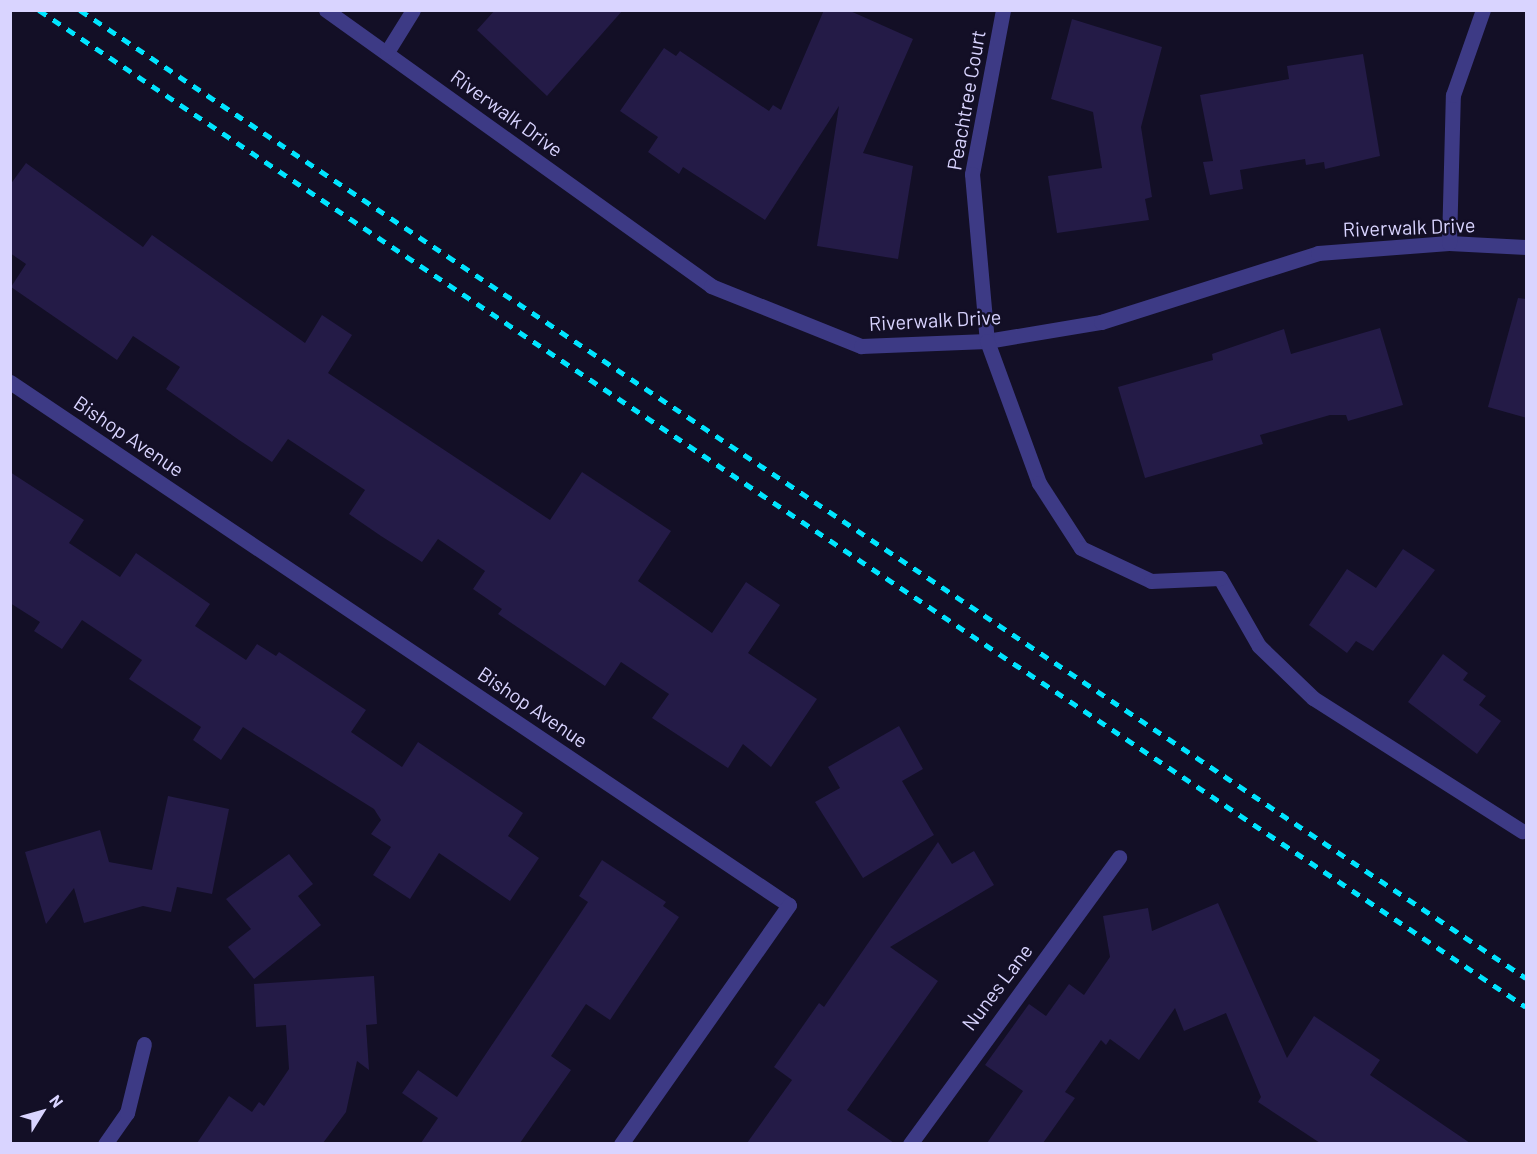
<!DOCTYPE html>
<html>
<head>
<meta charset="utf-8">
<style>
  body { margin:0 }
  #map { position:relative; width:1537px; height:1154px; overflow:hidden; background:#130f26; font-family:Barlow,sans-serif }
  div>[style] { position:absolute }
  .building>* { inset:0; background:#241b47 }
  .service>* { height:15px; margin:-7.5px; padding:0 7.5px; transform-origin:7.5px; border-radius:7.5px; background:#3d3a85 }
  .minor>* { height:15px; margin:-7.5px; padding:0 7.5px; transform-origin:7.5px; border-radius:7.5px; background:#3d3a85 }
  .rail>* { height:4.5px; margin-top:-2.25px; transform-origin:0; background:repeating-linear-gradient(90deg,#00e5ff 0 9px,transparent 0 17px) }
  span { translate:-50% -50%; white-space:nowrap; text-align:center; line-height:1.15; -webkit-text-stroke:5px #130f26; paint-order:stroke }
  .street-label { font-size:20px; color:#d9d4ff }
  .frame { position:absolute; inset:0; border:12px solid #d9d4ff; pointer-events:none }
  .north { position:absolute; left:12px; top:1082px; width:60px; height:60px; -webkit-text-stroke:4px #130f26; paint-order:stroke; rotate:53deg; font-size:16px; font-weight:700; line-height:24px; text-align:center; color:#d9d4ff }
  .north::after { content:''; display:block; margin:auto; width:21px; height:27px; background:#d9d4ff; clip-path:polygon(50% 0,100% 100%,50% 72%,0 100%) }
</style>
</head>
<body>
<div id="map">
  <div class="building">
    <div style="clip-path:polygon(495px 10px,623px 10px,547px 96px,477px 30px)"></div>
    <div style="clip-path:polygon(824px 10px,848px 10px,913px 39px,863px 153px,913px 166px,898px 259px,817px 246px,839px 106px,765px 220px,683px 167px,679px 174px,648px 152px,658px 137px,620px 111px,664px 48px,676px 56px,680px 51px,769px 111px,773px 105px,781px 110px)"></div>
    <div style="clip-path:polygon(1072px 19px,1162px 47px,1141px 127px,1152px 197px,1145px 199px,1149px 220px,1057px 233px,1048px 176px,1102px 168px,1093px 112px,1051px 99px)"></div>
    <div style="clip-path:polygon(1363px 54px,1380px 156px,1325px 169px,1324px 162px,1306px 165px,1305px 159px,1240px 170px,1243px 189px,1210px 195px,1203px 162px,1213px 161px,1200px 95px,1289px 79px,1287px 66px)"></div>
    <div style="clip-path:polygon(26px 163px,143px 247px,152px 235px,305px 343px,322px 315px,352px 335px,328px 373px,550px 520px,582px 472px,671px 531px,638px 581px,712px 633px,746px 582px,780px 605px,748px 653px,817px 699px,771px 767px,743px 744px,728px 768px,652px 718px,669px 694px,621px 662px,605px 686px,498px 614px,502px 609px,473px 589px,485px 571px,438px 539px,422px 562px,381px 536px,349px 514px,365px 490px,288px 439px,272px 462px,239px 440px,166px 389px,180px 367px,133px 336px,117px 360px,11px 287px,26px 264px,10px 253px,10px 185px)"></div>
    <div style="clip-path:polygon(1518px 298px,1527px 299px,1527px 418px,1488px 407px)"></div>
    <div style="clip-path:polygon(1380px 328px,1403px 405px,1348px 421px,1346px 415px,1330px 415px,1260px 435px,1263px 444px,1145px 478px,1118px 387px,1213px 360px,1212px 354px,1284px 329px,1291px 354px)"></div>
    <div style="clip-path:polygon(10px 472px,84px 520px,69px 543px,120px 577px,136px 553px,210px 604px,195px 626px,246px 660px,257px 644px,276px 656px,279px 652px,366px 710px,351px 732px,402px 767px,418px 742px,523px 813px,508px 836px,539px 858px,510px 901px,439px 853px,410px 899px,373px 875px,391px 847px,371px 834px,381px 820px,374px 809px,243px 727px,221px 760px,193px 740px,201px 727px,129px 679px,142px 660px,82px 620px,62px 649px,34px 631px,40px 622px,10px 603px)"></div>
    <div style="clip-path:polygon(1403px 549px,1435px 570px,1373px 651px,1356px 641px,1347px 653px,1309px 625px,1347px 569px,1376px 588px)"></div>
    <div style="clip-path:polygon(1443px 654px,1468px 673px,1463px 680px,1486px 696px,1479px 705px,1501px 721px,1477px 754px,1408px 702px)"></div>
    <div style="clip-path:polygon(899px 726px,923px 769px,902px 781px,934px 835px,863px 878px,815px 802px,840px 788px,828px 767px)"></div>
    <div style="clip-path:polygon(168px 796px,229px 809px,212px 894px,177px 887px,171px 912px,143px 906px,84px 923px,74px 888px,46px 924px,25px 852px,100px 830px,109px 862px,152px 870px)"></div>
    <div style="clip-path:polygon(938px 842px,952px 864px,974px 851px,994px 885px,890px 947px,938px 981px,847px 1110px,894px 1143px,747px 1143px,792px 1080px,774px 1067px,819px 1003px,824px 1007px)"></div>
    <div style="clip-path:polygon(289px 854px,313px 884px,298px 896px,321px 925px,254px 979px,228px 947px,251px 929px,226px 899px)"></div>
    <div style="clip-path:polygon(602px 860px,666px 902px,663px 906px,679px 917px,610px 1020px,586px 1004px,551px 1056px,571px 1070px,520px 1143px,421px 1143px,438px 1118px,402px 1093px,418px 1070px,457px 1097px,588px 902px,579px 896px)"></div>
    <div style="clip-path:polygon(1218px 903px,1287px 1058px,1314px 1016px,1380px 1060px,1370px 1075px,1470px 1143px,1320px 1143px,1258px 1102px,1261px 1097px,1226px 1013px,1184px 1031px,1175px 1008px,1139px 1060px,1110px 1039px,1106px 1045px,1101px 1040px,1065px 1092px,1075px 1098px,1043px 1143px,987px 1143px,1023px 1091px,985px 1065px,1029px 1004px,1046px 1016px,1069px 984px,1084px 995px,1110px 957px,1103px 916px,1148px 908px,1152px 931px)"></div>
    <div style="clip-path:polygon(374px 976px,377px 1024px,366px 1025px,369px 1070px,357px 1061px,346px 1112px,323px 1143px,197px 1143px,229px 1096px,252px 1112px,259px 1102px,264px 1106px,289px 1069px,286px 1025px,256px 1027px,254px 984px)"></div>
  </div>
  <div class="service">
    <div style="left:1220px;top:578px;width:78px;rotate:60.2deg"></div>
    <div style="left:1259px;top:646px;width:75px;rotate:43.9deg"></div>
    <div style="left:1313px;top:698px;width:248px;rotate:32.5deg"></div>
  </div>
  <div class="minor">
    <div style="left:326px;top:10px;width:474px;rotate:35.6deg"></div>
    <div style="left:711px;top:286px;width:162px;rotate:21.8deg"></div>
    <div style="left:861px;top:346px;width:126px;rotate:-2.3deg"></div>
    <div style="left:987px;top:341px;width:116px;rotate:-9.5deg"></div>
    <div style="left:1101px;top:322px;width:228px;rotate:-17.6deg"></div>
    <div style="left:1318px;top:253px;width:131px;rotate:-4.4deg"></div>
    <div style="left:1449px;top:243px;width:77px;rotate:3deg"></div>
    <div style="left:1003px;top:10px;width:167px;rotate:100.7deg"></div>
    <div style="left:972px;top:174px;width:168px;rotate:84.9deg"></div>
    <div style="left:987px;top:341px;width:151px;rotate:69.9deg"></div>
    <div style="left:1039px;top:483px;width:77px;rotate:57.1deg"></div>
    <div style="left:1081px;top:548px;width:77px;rotate:25.2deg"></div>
    <div style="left:1151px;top:581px;width:69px;rotate:-2.5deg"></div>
    <div style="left:387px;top:52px;width:49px;rotate:-58.2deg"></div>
    <div style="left:1449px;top:243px;width:148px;rotate:-88.5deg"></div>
    <div style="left:1453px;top:95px;width:90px;rotate:-70.6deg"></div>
    <div style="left:10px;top:382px;width:938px;rotate:33.88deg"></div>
    <div style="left:789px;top:905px;width:292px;rotate:125.1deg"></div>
    <div style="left:105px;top:1144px;width:38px;rotate:-55deg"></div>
    <div style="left:127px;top:1113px;width:71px;rotate:-76.2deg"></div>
    <div style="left:910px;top:1144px;width:355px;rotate:-53.9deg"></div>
  </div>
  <div class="rail">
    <div style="left:39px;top:10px;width:1790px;rotate:33.84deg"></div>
    <div style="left:80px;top:10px;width:1740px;rotate:33.8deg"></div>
  </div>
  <div class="street-label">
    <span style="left:966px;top:100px;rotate:-80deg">Peachtree Court</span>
    <span style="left:507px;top:113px;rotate:36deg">Riverwalk Drive</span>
    <span style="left:1409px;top:227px;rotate:-2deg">Riverwalk Drive</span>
    <span style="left:935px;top:320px;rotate:-3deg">Riverwalk Drive</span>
    <span style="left:129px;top:436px;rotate:34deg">Bishop Avenue</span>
    <span style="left:533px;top:707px;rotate:34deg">Bishop Avenue</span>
    <span style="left:997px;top:987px;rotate:-53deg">Nunes Lane</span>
  </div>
  <div class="frame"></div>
  <div class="north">N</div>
</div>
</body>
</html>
